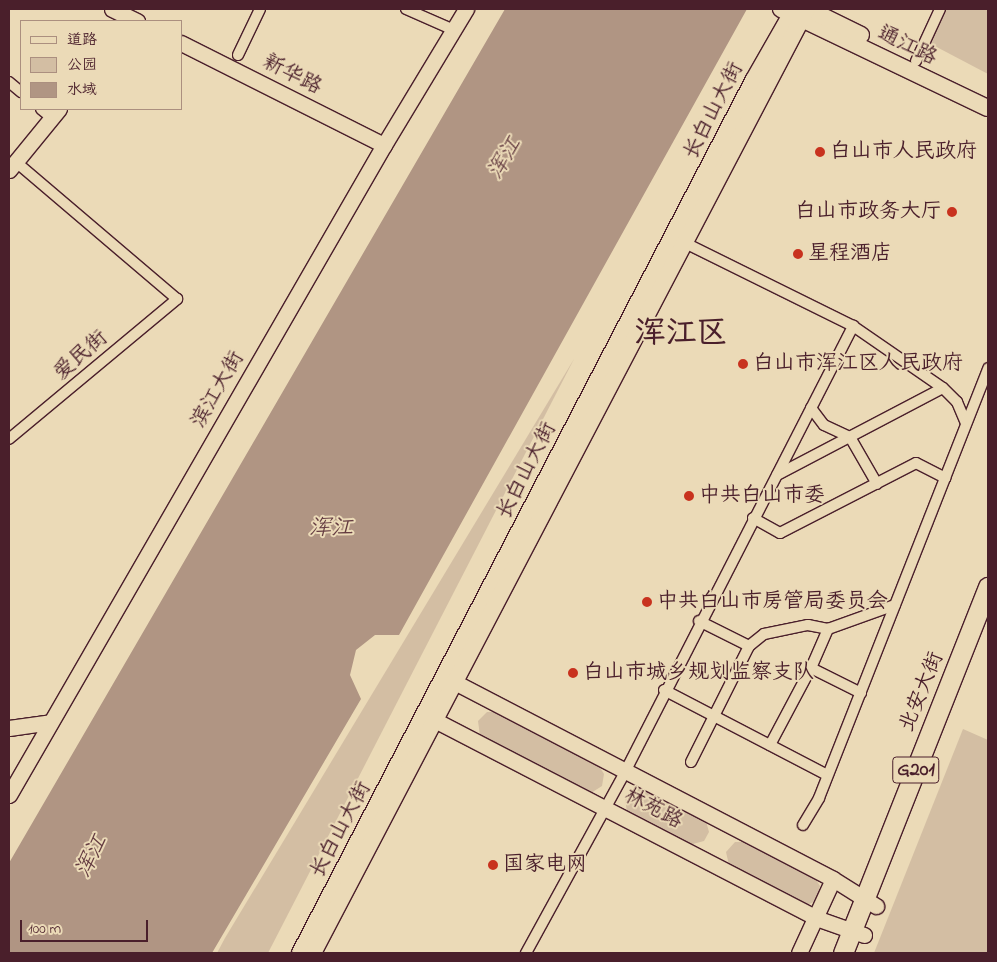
<!DOCTYPE html>
<html>
<head>
<meta charset="utf-8">
<style>
  body { margin:0 }
  #map { position:relative; width:997px; height:962px; overflow:hidden; background:#ebdab7; font-family:"Indie Flower","LXGW WenKai TC",sans-serif }
  div>[style] { position:absolute }
  .green>* { inset:0; background:#d3bea3 }
  .water>* { inset:0; background:#b09583 }
  .roads { filter:drop-shadow(1px 0 #4a1f2b) drop-shadow(-1px 0 #4a1f2b) drop-shadow(0 1px #4a1f2b) drop-shadow(0 -1px #4a1f2b) }
  .street>* { height:10px; margin:-5px; padding:0 5px; transform-origin:5px; border-radius:5px; background:#ebdab7 }
  .secondary>* { height:15px; margin:-7.5px; padding:0 7.5px; transform-origin:7.5px; border-radius:7.5px; background:#ebdab7 }
  .primary>* { height:16px; margin:-8px; padding:0 8px; transform-origin:8px; border-radius:8px; background:#ebdab7 }
  .highway>* { height:19px; margin:-9.5px; padding:0 9.5px; transform-origin:9.5px; border-radius:9.5px; background:#ebdab7 }
  .dots>* { width:14px; height:14px; translate:-50% -50%; box-sizing:border-box; border:2px solid #ebdab7; border-radius:50% }
  span { translate:-50% -50%; white-space:nowrap; text-align:center; line-height:1.15; -webkit-text-stroke:4px #ebdab7; paint-order:stroke }
  .shield-label span { padding:1px 4px; background:#ebdab7; border:1px solid; border-radius:4px; -webkit-text-stroke-width:0 }
  .shield-label { font-size:20px; color:#4a1f2b; font-weight:700 }
  .street-label { font-size:21px; color:#4a1f2b }
  .poi-label { font-size:21px; color:#4a1f2b }
  .left { translate:0 -50%; text-align:left }
  .right { translate:-100% -50%; text-align:right }
  .water-label { font-size:22px; color:#643c41; font-style:italic }
  .town-label { font-size:31px; color:#4a1f2b; font-weight:700 }
  .frame { position:absolute; inset:0; border:10px solid #4a1f2b; pointer-events:none }
  .legend { position:absolute; left:20px; top:20px; width:162px; height:90px; box-sizing:border-box; background:#ebdab7; border:1px solid #ab8f7f; margin:0; padding:6px 9px; list-style:none; font-size:15px; color:#4a1f2b }
  .legend li { display:flex; align-items:center; gap:10px; height:25px }
  .legend b { width:25px; border:1px solid #ab8f7f }
  .scale { position:absolute; left:20px; top:920px; width:128px; height:22px; box-sizing:border-box; border:2px solid #4a1f2b; border-top:0; padding-left:6px; font-size:15px; line-height:18px; white-space:nowrap; color:#4a1f2b; -webkit-text-stroke:4px #ebdab7; paint-order:stroke }
</style>
</head>
<body>
<div id="map">
  <div class="green">
    <div style="clip-path:polygon(946px 9px,988px 9px,988px 74px,929px 43px)"></div>
    <div style="clip-path:polygon(574px 359px,268px 953px,217px 953px,225px 938px)"></div>
    <div style="clip-path:polygon(487px 712px,498px 712px,599px 766px,604px 774px,602px 786px,591px 793px,480px 736px,478px 721px)"></div>
    <div style="clip-path:polygon(963px 729px,988px 740px,988px 953px,874px 953px)"></div>
    <div style="clip-path:polygon(639px 788px,706px 821px,709px 832px,704px 841px,689px 845px,627px 813px,625px 797px)"></div>
    <div style="clip-path:polygon(735px 842px,747px 842px,815px 878px,820px 886px,816px 901px,807px 905px,729px 865px,726px 852px)"></div>
  </div>
  <div class="water">
    <div style="clip-path:polygon(505px 9px,747px 9px,399px 635px,375px 635px,356px 650px,350px 675px,361px 699px,212px 953px,9px 953px,9px 863px)"></div>
  </div>
  <div class="roads">
    <div class="street">
      <div style="left:406px;top:9px;width:52px;rotate:23.6deg"></div>
      <div style="left:238px;top:55px;width:51px;rotate:-64.4deg"></div>
      <div style="left:916px;top:61px;width:57px;rotate:-65.2deg"></div>
      <div style="left:9px;top:82px;width:16px;rotate:40deg"></div>
      <div style="left:41px;top:109px;width:14px;rotate:39deg"></div>
      <div style="left:681px;top:241px;width:192px;rotate:26.3deg"></div>
      <div style="left:853px;top:326px;width:109px;rotate:34.6deg"></div>
      <div style="left:943px;top:388px;width:20px;rotate:45deg"></div>
      <div style="left:957px;top:402px;width:23px;rotate:67deg"></div>
      <div style="left:811px;top:408px;width:21px;rotate:53deg"></div>
      <div style="left:824px;top:425px;width:29px;rotate:25deg"></div>
      <div style="left:850px;top:437px;width:54px;rotate:60.1deg"></div>
      <div style="left:9px;top:439px;width:219px;rotate:-39.8deg"></div>
      <div style="left:177px;top:299px;width:211px;rotate:-139.6deg"></div>
      <div style="left:777px;top:475px;width:187px;rotate:-27.7deg"></div>
      <div style="left:753px;top:518px;width:31px;rotate:29deg"></div>
      <div style="left:780px;top:533px;width:153px;rotate:-27.2deg"></div>
      <div style="left:916px;top:463px;width:33px;rotate:27deg"></div>
      <div style="left:699px;top:621px;width:56px;rotate:26.6deg"></div>
      <div style="left:811px;top:668px;width:56px;rotate:26.6deg"></div>
      <div style="left:664px;top:690px;width:184px;rotate:27.5deg"></div>
      <div style="left:770px;top:745px;width:87px;rotate:-62deg"></div>
      <div style="left:811px;top:668px;width:43px;rotate:-66.4deg"></div>
      <div style="left:691px;top:762px;width:130px;rotate:-63.4deg"></div>
      <div style="left:749px;top:646px;width:19px;rotate:-39deg"></div>
      <div style="left:764px;top:634px;width:45px;rotate:-11.6deg"></div>
      <div style="left:808px;top:625px;width:20px;rotate:11deg"></div>
      <div style="left:828px;top:629px;width:71px;rotate:-19.7deg"></div>
      <div style="left:803px;top:825px;width:31px;rotate:-59deg"></div>
      <div style="left:819px;top:798px;width:462px;rotate:-68.5deg"></div>
      <div style="left:526px;top:953px;width:209px;rotate:-61.3deg"></div>
      <div style="left:626px;top:770px;width:499px;rotate:-62.9deg"></div>
    </div>
    <div class="secondary">
      <div style="left:112px;top:9px;width:28px;rotate:26deg"></div>
      <div style="left:181px;top:43px;width:227px;rotate:26.7deg"></div>
      <div style="left:9px;top:170px;width:79px;rotate:-50.7deg"></div>
      <div style="left:445px;top:677px;width:437px;rotate:27.5deg"></div>
      <div style="left:833px;top:879px;width:51px;rotate:32.1deg"></div>
      <div style="left:425px;top:715px;width:441px;rotate:27.4deg"></div>
      <div style="left:816px;top:918px;width:51px;rotate:19.5deg"></div>
      <div style="left:9px;top:728px;width:42px;rotate:-8.1deg"></div>
      <div style="left:9px;top:795px;width:750px;rotate:-60.02deg"></div>
      <div style="left:384px;top:145px;width:159px;rotate:-58.9deg"></div>
      <div style="left:799px;top:953px;width:81px;rotate:-65.3deg"></div>
    </div>
    <div class="primary">
      <div style="left:781px;top:9px;width:229px;rotate:25.6deg"></div>
      <div style="left:808px;top:9px;width:59px;rotate:26.1deg"></div>
      <div style="left:300px;top:953px;width:983px;rotate:-62.55deg"></div>
      <div style="left:753px;top:81px;width:83px;rotate:-60.3deg"></div>
      <div style="left:313px;top:953px;width:1065px;rotate:-62.38deg"></div>
    </div>
    <div class="highway">
      <div style="left:843px;top:953px;width:394px;rotate:-68.4deg"></div>
    </div>
  </div>
  <div class="dots">
    <div style="left:820px;top:152px;background:#c8321e"></div>
    <div style="left:952px;top:212px;background:#c8321e"></div>
    <div style="left:798px;top:254px;background:#c8321e"></div>
    <div style="left:743px;top:364px;background:#c8321e"></div>
    <div style="left:689px;top:496px;background:#c8321e"></div>
    <div style="left:647px;top:602px;background:#c8321e"></div>
    <div style="left:573px;top:673px;background:#c8321e"></div>
    <div style="left:493px;top:865px;background:#c8321e"></div>
  </div>
  <div class="shield-label">
    <span style="left:916px;top:770px">G201</span>
  </div>
  <div class="street-label">
    <span style="left:907px;top:46px;rotate:26deg">通江路</span>
    <span style="left:292px;top:75px;rotate:27deg">新华路</span>
    <span style="left:714px;top:111px;rotate:-63deg">长白山大街</span>
    <span style="left:81px;top:356px;rotate:-41deg">爱民街</span>
    <span style="left:218px;top:390px;rotate:-60deg">滨江大街</span>
    <span style="left:527px;top:471px;rotate:-63deg">长白山大街</span>
    <span style="left:922px;top:692px;rotate:-68deg">北安大街</span>
    <span style="left:653px;top:809px;rotate:28deg">林苑路</span>
    <span style="left:341px;top:830px;rotate:-62deg">长白山大街</span>
  </div>
  <div class="poi-label">
    <span class="left" style="left:830px;top:152px">白山市人民政府</span>
    <span class="right" style="left:942px;top:212px">白山市政务大厅</span>
    <span class="left" style="left:808px;top:254px">星程酒店</span>
    <span class="left" style="left:753px;top:364px">白山市浑江区人民政府</span>
    <span class="left" style="left:699px;top:496px">中共白山市委</span>
    <span class="left" style="left:657px;top:602px">中共白山市房管局委员会</span>
    <span class="left" style="left:583px;top:673px">白山市城乡规划监察支队</span>
    <span class="left" style="left:503px;top:865px">国家电网</span>
  </div>
  <div class="water-label">
    <span style="left:506px;top:159px;rotate:-59deg">浑江</span>
    <span style="left:331px;top:530px">浑江</span>
    <span style="left:93px;top:857px;rotate:-63deg">浑江</span>
  </div>
  <div class="town-label">
    <span style="left:681px;top:335px">浑江区</span>
  </div>
  <div class="frame"></div>
  <ul class="legend">
  <li><b style="height:6px;background:#ebdab7"></b>道路</li>
  <li><b style="height:14px;background:#d3bea3"></b>公园</li>
  <li><b style="height:14px;background:#b09583"></b>水域</li>
  </ul>
  <div class="scale">100 m</div>
</div>
</body>
</html>
